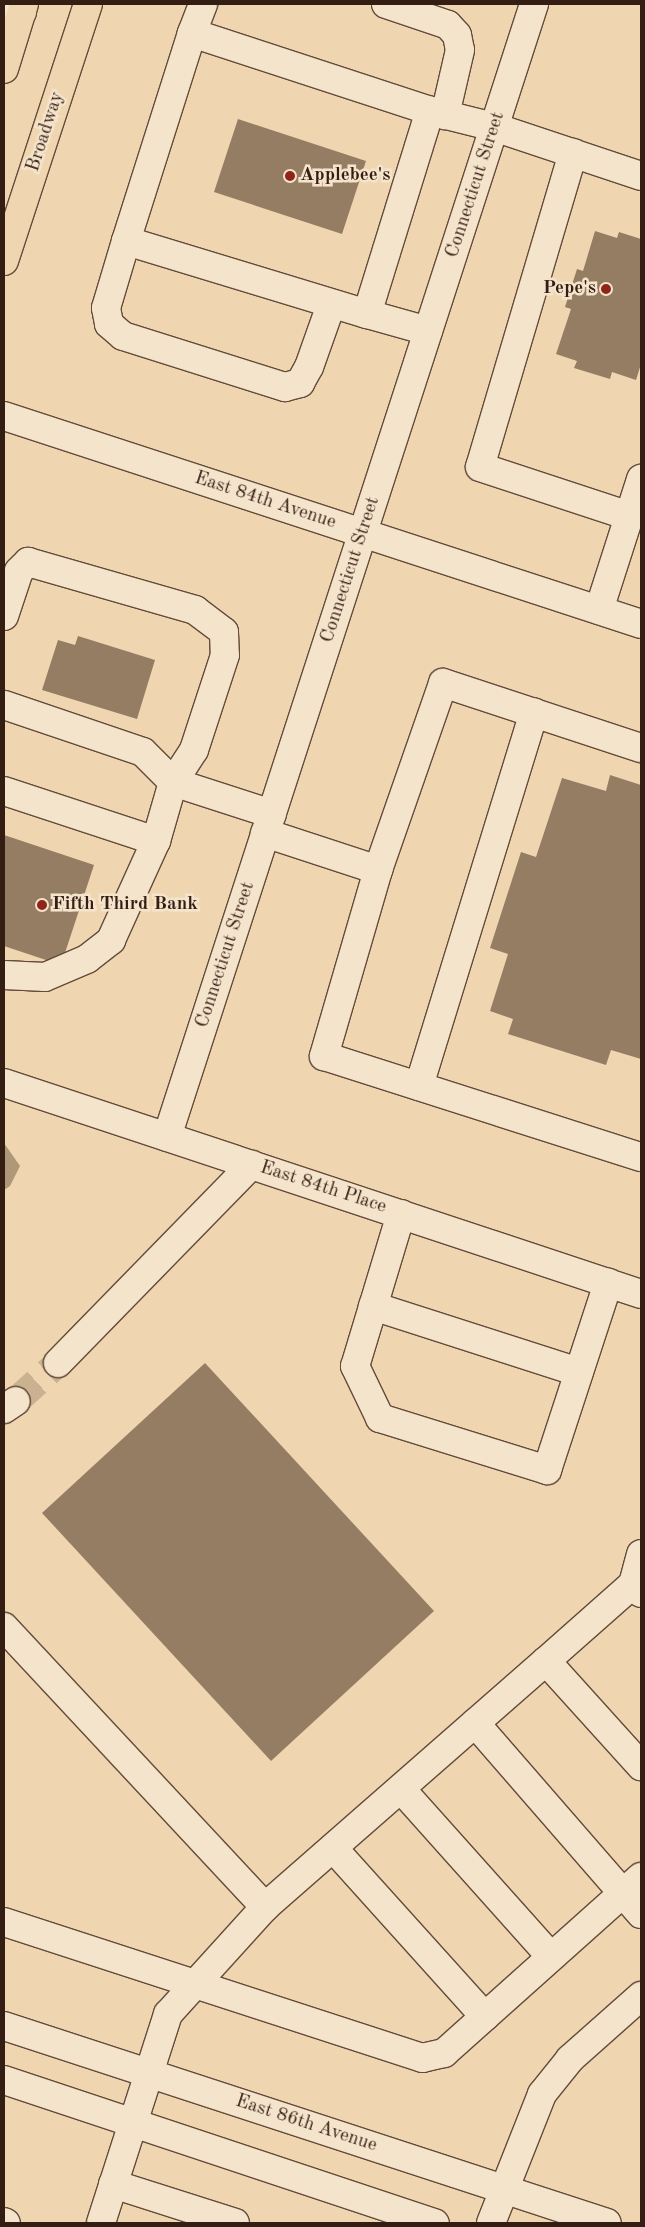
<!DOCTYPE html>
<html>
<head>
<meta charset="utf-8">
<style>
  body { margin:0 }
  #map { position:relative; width:645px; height:2227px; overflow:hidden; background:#efd6b0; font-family:"Old Standard TT",serif }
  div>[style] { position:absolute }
  .water>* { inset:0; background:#af977a }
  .building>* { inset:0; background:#957d64 }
  .minor-tunnel>* { height:28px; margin-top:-14px; transform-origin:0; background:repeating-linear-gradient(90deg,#cab190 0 28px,transparent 0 42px) }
  .roads { filter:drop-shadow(1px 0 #634b3a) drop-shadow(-1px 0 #634b3a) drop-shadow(0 1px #634b3a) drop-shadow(0 -1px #634b3a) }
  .minor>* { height:28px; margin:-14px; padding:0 14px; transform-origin:14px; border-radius:14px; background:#f5e4cc }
  .major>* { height:28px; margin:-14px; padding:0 14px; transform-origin:14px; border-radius:14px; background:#efd6b0 }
  .dots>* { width:14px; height:14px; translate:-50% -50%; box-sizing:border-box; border:2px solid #f5e4cc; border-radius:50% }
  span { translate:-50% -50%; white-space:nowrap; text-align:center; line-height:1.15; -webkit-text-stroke:5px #f5e4cc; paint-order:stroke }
  .street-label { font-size:19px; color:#341d12 }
  .poi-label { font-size:19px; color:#341d12; font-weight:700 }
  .left { translate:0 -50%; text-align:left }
  .right { translate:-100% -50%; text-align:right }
  .frame { position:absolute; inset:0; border:5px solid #341d12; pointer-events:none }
</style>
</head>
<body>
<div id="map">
  <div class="water">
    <div style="clip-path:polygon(4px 1143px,20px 1166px,10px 1186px,4px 1190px)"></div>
  </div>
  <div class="building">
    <div style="clip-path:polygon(238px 119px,366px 161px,342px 234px,214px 192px)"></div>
    <div style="clip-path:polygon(595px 231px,617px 238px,619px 232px,641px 239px,641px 364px,636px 380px,612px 372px,610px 379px,574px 368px,577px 361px,556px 354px,571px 309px,565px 307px,577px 269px,583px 271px)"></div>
    <div style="clip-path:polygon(78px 636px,155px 660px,137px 719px,42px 690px,58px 640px,75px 645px)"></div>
    <div style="clip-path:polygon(610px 775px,641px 785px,641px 1059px,611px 1050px,606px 1065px,508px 1034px,513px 1019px,490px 1011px,508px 954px,490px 948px,521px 852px,536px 857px,562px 778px,606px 791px)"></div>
    <div style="clip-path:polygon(4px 835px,94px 865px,61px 965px,4px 946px)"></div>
    <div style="clip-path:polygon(205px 1363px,434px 1611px,271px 1761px,42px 1513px)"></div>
  </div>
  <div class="minor-tunnel">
    <div style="left:16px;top:1401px;width:57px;rotate:-42.1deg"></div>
  </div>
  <div class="roads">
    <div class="minor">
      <div style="left:386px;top:4px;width:65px;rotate:18.7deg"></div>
      <div style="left:448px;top:25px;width:13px;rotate:48deg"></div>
      <div style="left:457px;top:35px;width:15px;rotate:79deg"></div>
      <div style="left:460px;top:50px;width:67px;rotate:103deg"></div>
      <div style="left:4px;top:6px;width:19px;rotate:18deg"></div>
      <div style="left:192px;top:33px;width:31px;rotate:-69deg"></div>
      <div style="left:573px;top:153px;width:327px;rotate:106.5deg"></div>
      <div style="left:480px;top:467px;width:157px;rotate:18.2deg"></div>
      <div style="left:126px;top:241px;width:70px;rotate:106.6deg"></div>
      <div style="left:106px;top:308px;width:16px;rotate:79deg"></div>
      <div style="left:109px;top:324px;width:18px;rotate:41deg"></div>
      <div style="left:123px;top:336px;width:170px;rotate:17.5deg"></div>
      <div style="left:285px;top:387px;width:16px;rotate:-15deg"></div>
      <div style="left:300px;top:383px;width:18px;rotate:-61deg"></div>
      <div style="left:309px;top:367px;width:66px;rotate:-70.5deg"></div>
      <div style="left:367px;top:314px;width:252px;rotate:-163.1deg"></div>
      <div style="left:126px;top:241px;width:218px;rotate:-72.4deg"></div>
      <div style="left:192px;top:33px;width:250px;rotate:18.1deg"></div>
      <div style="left:428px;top:331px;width:63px;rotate:-164.4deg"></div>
      <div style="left:367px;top:314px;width:213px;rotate:-72.8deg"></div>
      <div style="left:430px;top:111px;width:66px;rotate:14deg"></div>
      <div style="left:494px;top:127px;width:155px;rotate:18.4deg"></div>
      <div style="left:4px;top:416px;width:670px;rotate:18.08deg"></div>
      <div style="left:599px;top:610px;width:138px;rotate:-72.2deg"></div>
      <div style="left:4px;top:616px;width:47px;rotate:-71.6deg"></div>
      <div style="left:19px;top:571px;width:13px;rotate:-45deg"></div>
      <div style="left:28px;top:562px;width:174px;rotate:16deg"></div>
      <div style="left:195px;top:610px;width:36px;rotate:37deg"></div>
      <div style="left:224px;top:632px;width:23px;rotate:88deg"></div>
      <div style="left:225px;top:655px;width:100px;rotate:108.1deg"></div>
      <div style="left:194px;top:750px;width:38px;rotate:123deg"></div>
      <div style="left:173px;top:782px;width:42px;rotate:-135deg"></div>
      <div style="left:143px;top:752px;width:147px;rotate:-161.3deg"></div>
      <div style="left:4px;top:791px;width:160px;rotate:18.2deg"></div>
      <div style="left:156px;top:841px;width:61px;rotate:-73.9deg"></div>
      <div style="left:173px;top:782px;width:104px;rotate:17.9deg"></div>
      <div style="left:265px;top:833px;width:119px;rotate:18.1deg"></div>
      <div style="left:378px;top:870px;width:198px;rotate:-70.8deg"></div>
      <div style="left:443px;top:683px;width:208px;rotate:18.2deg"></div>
      <div style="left:378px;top:870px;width:194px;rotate:106.2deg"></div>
      <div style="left:324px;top:1056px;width:333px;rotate:17.7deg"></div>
      <div style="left:4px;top:975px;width:41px;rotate:2.8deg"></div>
      <div style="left:45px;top:977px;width:46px;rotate:-23.2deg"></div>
      <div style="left:87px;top:959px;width:31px;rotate:-38deg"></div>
      <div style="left:111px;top:940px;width:109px;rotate:-65.6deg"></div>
      <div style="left:4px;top:1083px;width:671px;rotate:18.33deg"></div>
      <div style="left:419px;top:1086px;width:391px;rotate:-72.9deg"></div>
      <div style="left:167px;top:1137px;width:1191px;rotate:-72.05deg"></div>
      <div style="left:401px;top:1214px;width:159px;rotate:106.8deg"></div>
      <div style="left:355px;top:1366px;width:58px;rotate:64.3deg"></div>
      <div style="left:380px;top:1418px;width:175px;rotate:17.3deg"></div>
      <div style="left:547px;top:1470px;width:197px;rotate:-71.9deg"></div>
      <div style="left:373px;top:1306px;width:216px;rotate:17.8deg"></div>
      <div style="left:58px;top:1363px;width:277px;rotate:-45.7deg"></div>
      <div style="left:4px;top:1409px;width:14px;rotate:-34deg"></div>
      <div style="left:633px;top:1584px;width:31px;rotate:-75deg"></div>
      <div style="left:641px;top:1593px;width:12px;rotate:-132deg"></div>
      <div style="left:633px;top:1584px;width:116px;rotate:138.5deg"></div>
      <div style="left:546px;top:1661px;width:142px;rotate:47.9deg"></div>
      <div style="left:4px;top:1627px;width:383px;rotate:47deg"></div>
      <div style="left:265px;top:1907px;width:144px;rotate:132.2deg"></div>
      <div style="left:168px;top:2014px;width:219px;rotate:107.8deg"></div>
      <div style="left:475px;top:1723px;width:253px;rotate:49deg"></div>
      <div style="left:401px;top:1789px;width:225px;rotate:48.2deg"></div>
      <div style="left:333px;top:1848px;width:227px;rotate:48deg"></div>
      <div style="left:265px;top:1907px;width:373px;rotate:-41.2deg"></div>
      <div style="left:4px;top:1922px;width:440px;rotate:18deg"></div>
      <div style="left:422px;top:2058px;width:23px;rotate:-13deg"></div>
      <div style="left:444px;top:2053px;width:264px;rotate:-41.8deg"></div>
      <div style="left:4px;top:2026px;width:634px;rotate:18.09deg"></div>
      <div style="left:4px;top:2080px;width:454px;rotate:18.4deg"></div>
      <div style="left:113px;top:2184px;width:128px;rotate:17.7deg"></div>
      <div style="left:4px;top:2222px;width:2px;rotate:27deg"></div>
      <div style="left:491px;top:2223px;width:139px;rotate:-68.4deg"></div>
      <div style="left:542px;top:2094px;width:45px;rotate:-51.3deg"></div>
      <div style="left:570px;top:2059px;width:95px;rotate:-41.6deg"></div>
    </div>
    <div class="major">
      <div style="left:4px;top:69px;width:68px;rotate:-72.9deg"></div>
      <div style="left:4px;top:261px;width:270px;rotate:-71.9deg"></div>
    </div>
  </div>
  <div class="dots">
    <div style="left:290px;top:176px;background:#8f2418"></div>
    <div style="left:606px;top:289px;background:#8f2418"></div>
    <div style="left:42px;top:905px;background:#8f2418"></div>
  </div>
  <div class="street-label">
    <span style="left:46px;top:132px;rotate:-72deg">Broadway</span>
    <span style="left:476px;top:185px;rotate:-72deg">Connecticut Street</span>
    <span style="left:265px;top:501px;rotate:18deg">East 84th Avenue</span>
    <span style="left:351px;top:570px;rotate:-72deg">Connecticut Street</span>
    <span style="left:226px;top:955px;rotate:-72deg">Connecticut Street</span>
    <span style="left:323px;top:1188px;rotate:18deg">East 84th Place</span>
    <span style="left:306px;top:2124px;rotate:18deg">East 86th Avenue</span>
  </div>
  <div class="poi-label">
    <span class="left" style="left:300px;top:176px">Applebee's</span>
    <span class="right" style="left:596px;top:289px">Pepe's</span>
    <span class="left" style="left:52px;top:905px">Fifth Third Bank</span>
  </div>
  <div class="frame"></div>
</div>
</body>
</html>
